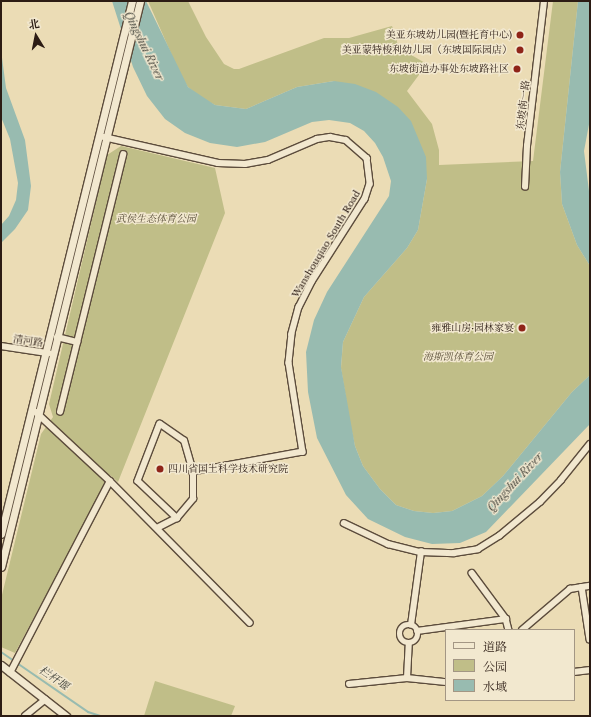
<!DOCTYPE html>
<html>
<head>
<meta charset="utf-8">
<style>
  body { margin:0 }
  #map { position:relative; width:591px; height:717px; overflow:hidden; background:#ebdcb5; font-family:"Libre Caslon Text","Noto Serif SC",serif }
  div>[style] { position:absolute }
  .green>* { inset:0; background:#c0be88 }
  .water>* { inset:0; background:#98bbb0 }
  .stream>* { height:2px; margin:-1px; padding:0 1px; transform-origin:1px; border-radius:1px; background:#98bbb0 }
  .roads { filter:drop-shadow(1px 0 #5c4c3c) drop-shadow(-1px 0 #5c4c3c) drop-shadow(0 1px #5c4c3c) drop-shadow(0 -1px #5c4c3c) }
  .minor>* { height:5.5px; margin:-2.75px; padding:0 2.75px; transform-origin:2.75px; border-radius:2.75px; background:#f2e8cf }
  .minor>.ring { margin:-2.75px; padding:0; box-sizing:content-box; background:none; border:5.5px solid #f2e8cf; border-radius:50% }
  .tertiary>* { height:7px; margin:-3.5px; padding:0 3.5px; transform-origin:3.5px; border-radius:3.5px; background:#f2e8cf }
  .dots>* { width:11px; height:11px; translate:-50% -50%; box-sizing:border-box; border:2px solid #f2e8cf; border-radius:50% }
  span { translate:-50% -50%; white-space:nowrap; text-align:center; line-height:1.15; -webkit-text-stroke:3px #f2e8cf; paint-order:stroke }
  .poi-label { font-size:10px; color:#2c1c14 }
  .right { translate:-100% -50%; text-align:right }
  .left { translate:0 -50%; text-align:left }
  .street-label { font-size:10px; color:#2c1c14 }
  .park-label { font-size:10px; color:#584d37; font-style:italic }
  .water-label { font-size:11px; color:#4c4c43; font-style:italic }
  .frame { position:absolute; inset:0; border:2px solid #2c1c14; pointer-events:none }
  .legend { position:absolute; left:445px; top:629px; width:130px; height:72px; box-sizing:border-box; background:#f2e8cf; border:1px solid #a39684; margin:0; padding:5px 7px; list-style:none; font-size:12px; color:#2c1c14 }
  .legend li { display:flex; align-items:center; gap:8px; height:20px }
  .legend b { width:20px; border:1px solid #a39684 }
  .north { position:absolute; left:16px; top:16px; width:40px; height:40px; -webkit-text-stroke:3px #f2e8cf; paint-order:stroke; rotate:350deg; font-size:11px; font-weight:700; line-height:16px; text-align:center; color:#2c1c14 }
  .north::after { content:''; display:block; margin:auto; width:14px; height:18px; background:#2c1c14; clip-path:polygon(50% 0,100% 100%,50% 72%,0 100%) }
</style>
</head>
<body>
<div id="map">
  <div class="green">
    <div style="clip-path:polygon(148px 1px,188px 1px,206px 37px,224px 64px,234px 69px,239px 69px,324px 38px,349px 38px,392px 26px,399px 48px,427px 64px,407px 91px,432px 124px,439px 150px,439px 165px,533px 161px,553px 1px,578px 1px,560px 172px,562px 204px,577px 245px,590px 266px,590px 375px,572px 392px,503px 476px,482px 496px,452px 511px,433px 513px,414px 511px,396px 505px,380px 489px,363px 466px,355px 446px,350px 423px,341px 368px,343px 342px,364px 297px,407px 248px,418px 230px,427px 179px,334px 81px,297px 87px,246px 109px,215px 105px,200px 97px,188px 87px,181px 76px)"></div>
    <div style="clip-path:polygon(121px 146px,215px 168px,225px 213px,118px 482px,110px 475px,15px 653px,1px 647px,1px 599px,41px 434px,53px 417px,49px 404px,107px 155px)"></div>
    <div style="clip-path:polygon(155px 681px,235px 706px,231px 716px,144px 716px)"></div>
  </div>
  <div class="water">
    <div style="clip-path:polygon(112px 1px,146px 1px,188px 87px,215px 105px,246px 109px,297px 87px,334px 81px,355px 84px,376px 92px,398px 107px,411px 121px,426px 157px,427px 179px,418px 230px,407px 248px,364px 297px,343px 342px,341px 367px,355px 446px,363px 466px,380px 489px,396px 505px,414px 511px,433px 513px,452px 511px,482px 496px,503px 476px,572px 392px,590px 375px,590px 424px,486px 532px,460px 543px,432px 544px,405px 537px,368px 519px,346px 495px,317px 438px,308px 392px,306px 352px,314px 320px,327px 292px,389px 196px,391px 181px,383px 157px,375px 143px,364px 131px,350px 123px,329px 120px,312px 122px,265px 142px,237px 147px,210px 143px,185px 133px,165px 119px,147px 96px,133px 67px)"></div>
    <div style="clip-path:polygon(578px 1px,590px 1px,590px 119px,584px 151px,590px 199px,590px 266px,577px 245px,562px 204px,560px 172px)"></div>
    <div style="clip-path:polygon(1px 50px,6px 88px,25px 140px,31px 186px,28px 210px,15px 229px,1px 243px,1px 225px,9px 216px,16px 200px,18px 183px,10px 139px,1px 117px)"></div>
  </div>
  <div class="stream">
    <div style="left:1px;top:652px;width:106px;rotate:34.6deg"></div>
    <div style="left:88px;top:712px;width:13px;rotate:18deg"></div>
  </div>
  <div class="roads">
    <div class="minor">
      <div style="left:104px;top:137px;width:117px;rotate:12.8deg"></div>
      <div style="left:218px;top:163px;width:27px;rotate:2deg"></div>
      <div style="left:245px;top:164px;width:23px;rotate:-10deg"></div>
      <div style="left:268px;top:160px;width:53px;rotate:-23.2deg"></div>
      <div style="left:317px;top:139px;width:13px;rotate:-9deg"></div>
      <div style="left:330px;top:137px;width:16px;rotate:11deg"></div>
      <div style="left:346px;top:140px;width:28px;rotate:41deg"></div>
      <div style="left:367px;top:158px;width:26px;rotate:83deg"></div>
      <div style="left:370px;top:184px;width:16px;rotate:108deg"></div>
      <div style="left:365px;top:199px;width:98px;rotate:122.6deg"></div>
      <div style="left:312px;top:282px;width:28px;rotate:117deg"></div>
      <div style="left:299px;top:307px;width:28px;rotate:105deg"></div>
      <div style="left:292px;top:334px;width:29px;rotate:96deg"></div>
      <div style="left:289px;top:363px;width:90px;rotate:81.1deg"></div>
      <div style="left:303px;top:452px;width:112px;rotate:169.7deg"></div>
      <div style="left:525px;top:187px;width:41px;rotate:-87.2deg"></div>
      <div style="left:527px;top:146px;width:146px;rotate:-83.3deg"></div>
      <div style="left:57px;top:337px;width:21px;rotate:14deg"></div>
      <div style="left:1px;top:346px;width:48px;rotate:8.5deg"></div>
      <div style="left:36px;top:412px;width:101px;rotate:43deg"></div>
      <div style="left:110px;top:481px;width:199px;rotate:45.4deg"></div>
      <div style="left:60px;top:412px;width:265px;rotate:-76.2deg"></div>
      <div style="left:344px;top:523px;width:49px;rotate:25.5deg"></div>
      <div style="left:388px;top:544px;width:34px;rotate:14deg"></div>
      <div style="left:421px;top:552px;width:33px;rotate:2deg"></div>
      <div style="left:454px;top:553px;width:24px;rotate:-9deg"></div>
      <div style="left:478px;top:549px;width:25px;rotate:-32deg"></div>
      <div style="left:499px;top:536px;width:53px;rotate:-39.7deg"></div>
      <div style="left:540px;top:502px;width:30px;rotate:-46deg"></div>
      <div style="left:561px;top:480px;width:46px;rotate:-51.1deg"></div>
      <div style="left:157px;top:528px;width:22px;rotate:-27deg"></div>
      <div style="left:177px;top:518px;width:25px;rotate:-50deg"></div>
      <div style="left:193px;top:499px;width:27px;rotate:-90deg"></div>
      <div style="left:193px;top:472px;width:32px;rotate:-106deg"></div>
      <div style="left:184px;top:441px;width:29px;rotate:-145deg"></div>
      <div style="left:160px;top:424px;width:61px;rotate:111.1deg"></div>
      <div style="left:138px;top:481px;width:54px;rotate:43.5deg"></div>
      <div style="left:472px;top:573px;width:57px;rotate:53.5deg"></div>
      <div style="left:506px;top:619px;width:11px;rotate:75deg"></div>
      <div style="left:582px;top:587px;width:53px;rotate:81.3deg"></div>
      <div class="ring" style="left:400px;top:625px;width:12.5px;height:12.5px"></div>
      <div style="left:411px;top:625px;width:74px;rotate:-82.2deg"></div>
      <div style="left:522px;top:630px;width:63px;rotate:-40.5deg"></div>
      <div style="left:570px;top:589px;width:20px;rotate:-9deg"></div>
      <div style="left:417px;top:631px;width:90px;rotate:-7.7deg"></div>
      <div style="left:574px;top:672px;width:16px;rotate:-7deg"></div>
      <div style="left:10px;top:673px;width:216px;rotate:-62.5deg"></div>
      <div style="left:407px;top:678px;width:34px;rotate:-87deg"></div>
      <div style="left:349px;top:684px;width:58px;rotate:-5.9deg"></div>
      <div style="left:407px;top:678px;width:39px;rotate:6deg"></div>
      <div style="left:25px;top:716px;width:26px;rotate:-39deg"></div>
    </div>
    <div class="tertiary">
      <div style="left:1px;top:534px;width:549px;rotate:-76.19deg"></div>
      <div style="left:1px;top:567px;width:583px;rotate:-76.2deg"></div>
      <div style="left:1px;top:665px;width:83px;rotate:38.1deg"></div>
    </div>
  </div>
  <div class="dots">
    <div style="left:520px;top:35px;background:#8f2418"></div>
    <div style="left:520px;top:50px;background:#8f2418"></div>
    <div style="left:517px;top:69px;background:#8f2418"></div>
    <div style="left:522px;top:328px;background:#8f2418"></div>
    <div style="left:160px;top:469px;background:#8f2418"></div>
  </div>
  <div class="poi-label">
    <span class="right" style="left:512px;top:35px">美亚东坡幼儿园(暨托育中心)</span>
    <span class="right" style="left:512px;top:50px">美亚蒙特梭利幼儿园（东坡国际园店）</span>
    <span class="right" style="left:509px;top:69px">东坡街道办事处东坡路社区</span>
    <span class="right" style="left:514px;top:328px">雍雅山房·园林家宴</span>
    <span class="left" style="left:168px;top:469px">四川省国土科学技术研究院</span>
  </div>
  <div class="street-label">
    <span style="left:523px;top:105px;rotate:-83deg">东坡南一路</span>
    <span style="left:326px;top:244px;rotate:-59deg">Wanshouqiao South Road</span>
    <span style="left:28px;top:341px;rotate:8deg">清河路</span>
  </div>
  <div class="park-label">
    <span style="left:156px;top:219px">武侯生态体育公园</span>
    <span style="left:458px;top:357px">海斯凯体育公园</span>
  </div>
  <div class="water-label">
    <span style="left:144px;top:46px;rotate:64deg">Qingshui River</span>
    <span style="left:515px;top:482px;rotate:-47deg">Qingshui River</span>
    <span style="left:54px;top:678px;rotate:34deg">栏杆堰</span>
  </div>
  <div class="frame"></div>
  <ul class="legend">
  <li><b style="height:5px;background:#f2e8cf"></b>道路</li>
  <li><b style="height:11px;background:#c0be88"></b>公园</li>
  <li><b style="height:11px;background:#98bbb0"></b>水域</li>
  </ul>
  <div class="north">北</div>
</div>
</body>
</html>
